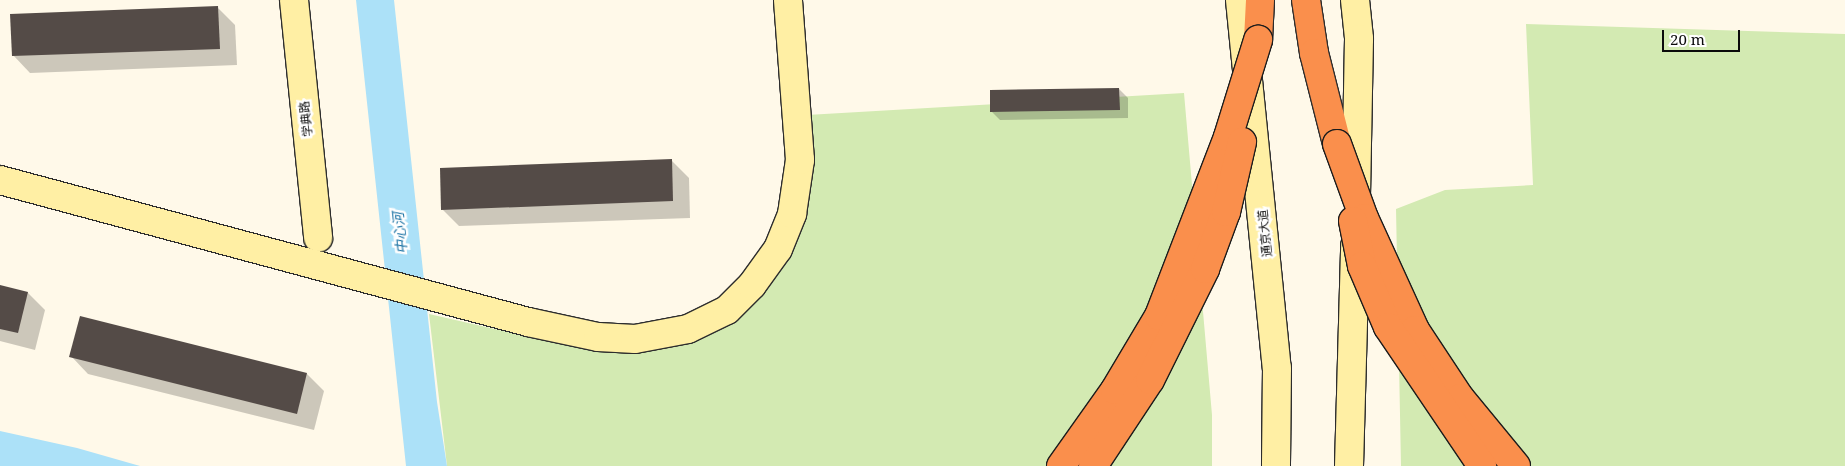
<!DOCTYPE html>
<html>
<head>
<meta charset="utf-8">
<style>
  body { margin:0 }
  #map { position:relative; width:1845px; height:466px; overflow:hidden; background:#fff9e9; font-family:"Noto Serif","Noto Sans SC",serif }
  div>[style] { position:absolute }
  .green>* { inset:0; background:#d3eab2 }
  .water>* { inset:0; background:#ace1f8 }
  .shadow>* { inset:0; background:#0003 }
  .building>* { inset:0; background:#544b47 }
  .roads { filter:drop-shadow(1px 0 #2d2d2d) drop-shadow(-1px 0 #2d2d2d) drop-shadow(0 1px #2d2d2d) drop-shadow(0 -1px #2d2d2d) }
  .secondary>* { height:28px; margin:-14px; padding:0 14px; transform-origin:14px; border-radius:14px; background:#ffefa4 }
  .highway>* { height:28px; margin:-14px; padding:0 14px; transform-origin:14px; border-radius:14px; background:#fa8f4c }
  .bridges { filter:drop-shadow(1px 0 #1c1c1c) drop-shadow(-1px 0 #1c1c1c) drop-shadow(0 1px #1c1c1c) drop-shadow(0 -1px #1c1c1c) }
  .highway-bridge>* { height:28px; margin:-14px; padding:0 14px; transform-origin:14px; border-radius:14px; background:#fa8f4c }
  span { translate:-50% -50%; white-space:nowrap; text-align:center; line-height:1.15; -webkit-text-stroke:5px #fff; paint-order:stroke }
  .street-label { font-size:12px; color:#0b0b0b }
  .water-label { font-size:14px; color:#116ca0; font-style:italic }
  .scale { position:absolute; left:1662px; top:30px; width:78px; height:22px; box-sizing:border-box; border:2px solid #0b0b0b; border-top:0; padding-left:6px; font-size:15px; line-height:18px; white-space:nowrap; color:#0b0b0b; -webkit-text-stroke:4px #fff; paint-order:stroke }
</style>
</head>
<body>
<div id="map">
  <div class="green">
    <div style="clip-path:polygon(1526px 24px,1845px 34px,1845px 466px,1401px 466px,1396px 209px,1445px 190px,1533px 185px)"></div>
    <div style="clip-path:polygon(1184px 93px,1212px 415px,1212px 466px,447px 466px,429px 314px,547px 341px,652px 345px,777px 269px,807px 115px)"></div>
  </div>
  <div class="water">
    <div style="clip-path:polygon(356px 0,394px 0,437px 402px,447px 466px,406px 466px)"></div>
    <div style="clip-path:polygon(0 431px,77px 448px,140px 466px,0 466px)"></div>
  </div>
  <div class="shadow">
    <div style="clip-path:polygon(218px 8px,235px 25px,237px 65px,30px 73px,13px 55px)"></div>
    <div style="clip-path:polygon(1119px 89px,1128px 98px,1128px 118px,1000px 120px,991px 111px)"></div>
    <div style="clip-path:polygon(672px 161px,689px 178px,690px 218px,459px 226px,442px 209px)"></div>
    <div style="clip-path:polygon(0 286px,28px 293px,45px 310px,35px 350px,0 341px)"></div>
    <div style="clip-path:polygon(71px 356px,307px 374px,324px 391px,314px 430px,88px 374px)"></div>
  </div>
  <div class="building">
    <div style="clip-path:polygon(218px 6px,220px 49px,12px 56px,10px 14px)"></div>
    <div style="clip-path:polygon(1119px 88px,1120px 110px,990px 112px,990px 90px)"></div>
    <div style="clip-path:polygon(672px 159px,673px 201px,441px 210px,440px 168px)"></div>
    <div style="clip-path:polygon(0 285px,28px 292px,18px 333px,0 329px)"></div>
    <div style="clip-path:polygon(80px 316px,307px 373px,297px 414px,69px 357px)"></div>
  </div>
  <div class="roads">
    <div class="secondary">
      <div style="left:294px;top:0;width:239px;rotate:84.2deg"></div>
      <div style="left:1240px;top:0;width:370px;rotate:84.3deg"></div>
      <div style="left:1277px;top:368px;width:98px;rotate:90.6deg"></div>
      <div style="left:1355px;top:0;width:39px;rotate:84deg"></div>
      <div style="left:1359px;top:39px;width:156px;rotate:91.1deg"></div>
      <div style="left:0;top:180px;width:547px;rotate:15.05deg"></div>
      <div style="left:528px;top:322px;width:72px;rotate:12.1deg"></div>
      <div style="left:598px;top:337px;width:37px;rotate:3deg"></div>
      <div style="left:635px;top:339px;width:54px;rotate:-10.7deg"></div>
      <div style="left:688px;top:329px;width:43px;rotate:-26deg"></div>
      <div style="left:727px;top:310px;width:35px;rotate:-45deg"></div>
      <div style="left:752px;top:285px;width:44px;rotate:-54.2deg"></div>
      <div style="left:778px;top:249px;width:38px;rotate:-68deg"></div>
      <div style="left:792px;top:214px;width:55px;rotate:-81.6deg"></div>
      <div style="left:800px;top:160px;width:160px;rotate:-94.3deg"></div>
      <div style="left:1349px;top:466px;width:221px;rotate:-88.4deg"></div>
    </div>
    <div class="highway">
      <div style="left:1306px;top:0;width:54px;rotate:81.4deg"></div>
      <div style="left:1314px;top:53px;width:94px;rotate:75.8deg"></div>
      <div style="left:1258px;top:40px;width:40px;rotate:-87.1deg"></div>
    </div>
  </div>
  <div class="bridges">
    <div class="highway-bridge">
      <div style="left:1337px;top:144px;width:79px;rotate:70deg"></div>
      <div style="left:1364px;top:218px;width:123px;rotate:65.5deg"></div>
      <div style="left:1415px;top:330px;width:82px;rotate:56.5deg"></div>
      <div style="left:1460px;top:398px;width:88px;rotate:50.5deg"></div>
      <div style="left:1353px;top:221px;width:46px;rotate:78.7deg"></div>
      <div style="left:1362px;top:266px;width:66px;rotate:66.9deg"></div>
      <div style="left:1388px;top:327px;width:168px;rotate:55.9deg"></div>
      <div style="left:1061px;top:466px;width:93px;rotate:-54.6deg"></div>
      <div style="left:1115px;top:390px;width:86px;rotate:-59.3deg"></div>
      <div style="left:1159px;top:316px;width:192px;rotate:-68.9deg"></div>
      <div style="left:1228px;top:137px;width:102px;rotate:-72.8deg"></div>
      <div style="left:1093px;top:466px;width:103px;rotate:-56.5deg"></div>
      <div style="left:1150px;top:380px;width:124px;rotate:-63.6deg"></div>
      <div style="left:1205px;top:269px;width:61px;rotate:-69.8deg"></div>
      <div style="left:1226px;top:212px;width:72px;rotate:-77.1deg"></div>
    </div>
  </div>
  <div class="street-label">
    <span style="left:306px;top:119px;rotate:-96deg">学典路</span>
    <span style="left:1265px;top:233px;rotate:-96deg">通京大道</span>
  </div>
  <div class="water-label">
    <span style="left:400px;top:233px;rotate:-96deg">中心河</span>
  </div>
  <div class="scale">20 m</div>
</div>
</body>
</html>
